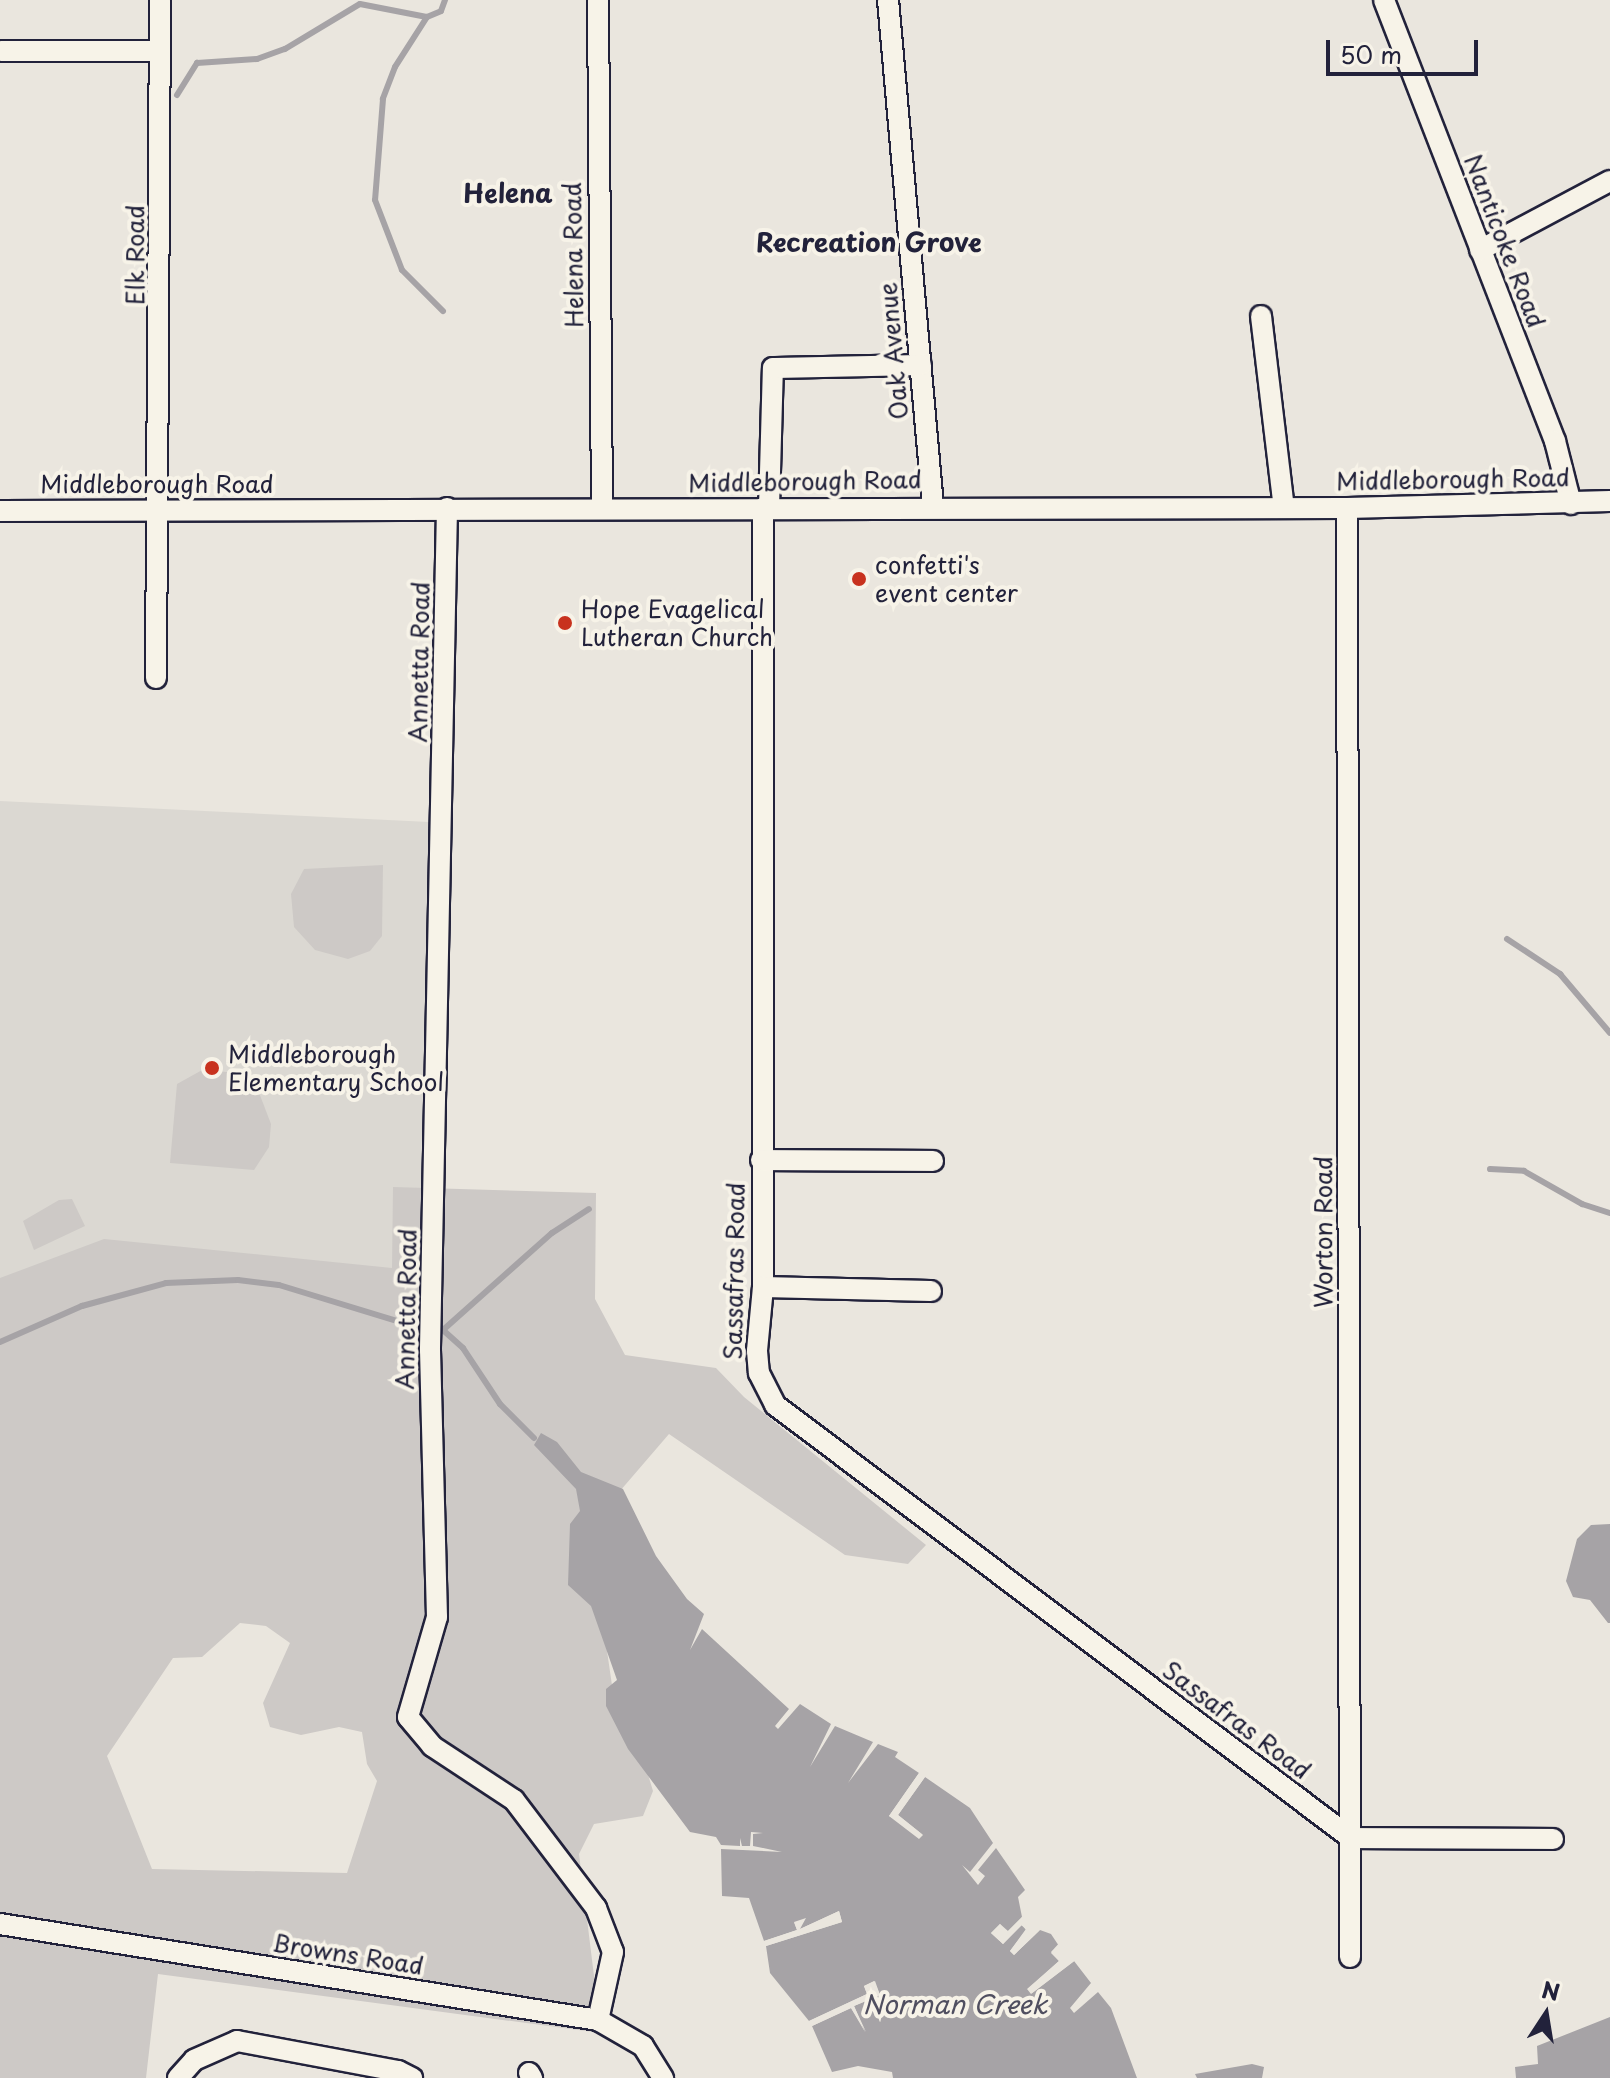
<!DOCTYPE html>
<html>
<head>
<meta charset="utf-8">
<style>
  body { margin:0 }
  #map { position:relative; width:1610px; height:2078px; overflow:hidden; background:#eae6de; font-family:"Playpen Sans",sans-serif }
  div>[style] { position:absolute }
  .built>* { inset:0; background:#dbd8d2 }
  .green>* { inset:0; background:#cdc9c6 }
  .water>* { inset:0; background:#a6a3a6 }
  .pier>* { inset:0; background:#eae6de }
  .stream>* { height:6px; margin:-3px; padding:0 3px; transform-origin:3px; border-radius:3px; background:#a6a3a6 }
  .roads { filter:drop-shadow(2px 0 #22223b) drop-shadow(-2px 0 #22223b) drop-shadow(0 2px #22223b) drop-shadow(0 -2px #22223b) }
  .minor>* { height:20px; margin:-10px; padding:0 10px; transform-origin:10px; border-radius:10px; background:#f7f3e8 }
  .dots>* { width:22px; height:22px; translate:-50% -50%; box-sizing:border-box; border:4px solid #f7f3e8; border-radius:50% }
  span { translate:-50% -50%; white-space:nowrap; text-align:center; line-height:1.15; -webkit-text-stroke:8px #f7f3e8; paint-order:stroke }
  .street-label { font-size:24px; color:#22223b }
  .poi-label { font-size:24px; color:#22223b }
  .left { translate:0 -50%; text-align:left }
  .neighbourhood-label { font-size:26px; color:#22223b; font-weight:700 }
  .water-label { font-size:26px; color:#504f60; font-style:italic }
  .north { position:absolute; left:1506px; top:1974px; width:80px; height:80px; -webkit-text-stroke:6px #f7f3e8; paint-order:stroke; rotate:12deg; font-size:22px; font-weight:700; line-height:32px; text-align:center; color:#22223b }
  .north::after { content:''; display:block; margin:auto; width:28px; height:36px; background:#22223b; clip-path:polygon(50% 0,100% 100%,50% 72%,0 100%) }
  .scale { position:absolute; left:1326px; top:40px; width:152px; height:36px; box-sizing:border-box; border:4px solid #22223b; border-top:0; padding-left:10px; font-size:24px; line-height:28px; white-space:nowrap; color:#22223b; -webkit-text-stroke:6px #f7f3e8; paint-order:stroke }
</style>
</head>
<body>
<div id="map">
  <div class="built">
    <div style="clip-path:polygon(0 801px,429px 822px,418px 1314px,0 1399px)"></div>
  </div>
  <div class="green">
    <div style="clip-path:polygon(383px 865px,382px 936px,370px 951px,348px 959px,315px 950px,294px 927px,291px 894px,304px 869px)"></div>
    <div style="clip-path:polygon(204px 1069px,233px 1073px,258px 1090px,271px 1124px,269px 1147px,254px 1170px,170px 1163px,177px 1084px)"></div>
    <div style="clip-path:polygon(evenodd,393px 1187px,596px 1193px,595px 1299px,625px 1355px,716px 1368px,744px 1397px,926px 1545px,908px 1564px,845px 1555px,669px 1434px,589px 1527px,615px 1706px,640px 1748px,653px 1791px,643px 1816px,594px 1824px,579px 1854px,601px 2033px,158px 1974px,146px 2078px,0 2078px,0 1278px,104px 1239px,392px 1268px,393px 1187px,240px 1623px,266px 1626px,290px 1643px,263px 1703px,270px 1727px,301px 1735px,339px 1727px,362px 1732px,367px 1764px,377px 1781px,347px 1873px,152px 1869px,107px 1756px,173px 1658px,202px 1657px,240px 1623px)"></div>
    <div style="clip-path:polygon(72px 1199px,85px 1226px,34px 1250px,23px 1221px,59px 1200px)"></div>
  </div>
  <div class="water">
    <div style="clip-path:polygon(541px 1433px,557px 1442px,581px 1472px,623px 1489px,656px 1556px,687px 1599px,704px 1614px,690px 1650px,702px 1629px,789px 1709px,775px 1726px,778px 1729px,800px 1704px,831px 1724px,810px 1767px,835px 1726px,873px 1742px,848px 1783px,878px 1744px,898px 1752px,895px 1757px,919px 1773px,889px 1816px,923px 1835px,898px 1815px,925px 1777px,970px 1808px,993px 1843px,970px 1872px,962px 1865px,978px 1885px,985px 1876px,978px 1870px,996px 1848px,1025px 1890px,1018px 1897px,1022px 1917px,1007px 1932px,1000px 1924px,991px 1933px,1003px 1944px,1021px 1925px,1026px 1929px,1010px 1951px,1014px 1955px,1040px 1930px,1051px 1934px,1059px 1946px,1051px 1953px,1059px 1961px,1028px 1989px,1032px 1993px,1074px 1961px,1091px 1983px,1070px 2008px,1074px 2013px,1098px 1992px,1111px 2008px,1137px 2078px,893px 2078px,892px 2072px,858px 2066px,832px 2072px,812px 2026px,851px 2008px,865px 2032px,854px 2006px,880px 1995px,875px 1981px,864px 1986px,867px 1994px,809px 2021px,770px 1973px,766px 1946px,842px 1922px,839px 1911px,800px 1929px,794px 1922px,797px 1930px,764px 1941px,749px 1898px,722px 1896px,721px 1849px,782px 1852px,753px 1846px,753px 1834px,763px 1833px,751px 1832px,750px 1846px,742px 1846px,740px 1838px,740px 1846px,721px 1845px,716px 1837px,690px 1832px,628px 1749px,606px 1706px,606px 1689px,617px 1680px,591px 1606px,568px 1585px,570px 1524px,580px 1511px,576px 1489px,534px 1445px)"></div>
    <div style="clip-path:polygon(1610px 1524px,1610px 1623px,1608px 1623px,1590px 1600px,1573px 1597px,1566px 1581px,1577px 1539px,1591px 1525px)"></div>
    <div style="clip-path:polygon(1610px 2017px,1610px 2078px,1516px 2078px,1515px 2067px,1538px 2064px,1537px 2046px)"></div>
    <div style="clip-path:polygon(1252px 2064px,1264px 2067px,1262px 2078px,1197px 2078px,1195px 2074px)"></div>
  </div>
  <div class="pier">
    <div style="clip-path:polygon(919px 1773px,925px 1777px,898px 1815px,923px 1835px,919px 1839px,889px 1816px)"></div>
    <div style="clip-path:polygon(839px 1911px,842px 1922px,766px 1946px,764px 1941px,797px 1930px,794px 1922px,806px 1918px,800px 1929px)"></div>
    <div style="clip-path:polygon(1022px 1917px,1029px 1935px,1040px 1930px,1014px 1955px,1010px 1951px,1026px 1930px,1022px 1925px,1003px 1944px,991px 1933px,1000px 1924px,1008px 1931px)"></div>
    <div style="clip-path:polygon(1062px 1940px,1057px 1953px,1067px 1961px,1077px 1959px,1031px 1994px,1027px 1989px,1059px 1961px,1051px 1952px)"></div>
    <div style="clip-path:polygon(874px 1981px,880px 1995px,854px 2006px,866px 2032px,851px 2008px,812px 2026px,809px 2021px,867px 1994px,864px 1986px)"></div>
  </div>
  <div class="stream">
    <div style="left:427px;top:17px;width:59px;rotate:122.6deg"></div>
    <div style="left:395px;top:67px;width:34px;rotate:111deg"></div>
    <div style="left:383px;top:99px;width:101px;rotate:94.5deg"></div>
    <div style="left:375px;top:200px;width:75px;rotate:68.9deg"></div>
    <div style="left:402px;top:270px;width:58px;rotate:45deg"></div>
    <div style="left:177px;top:95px;width:38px;rotate:-58deg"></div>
    <div style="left:197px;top:63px;width:60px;rotate:-3.8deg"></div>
    <div style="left:257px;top:59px;width:30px;rotate:-20deg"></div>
    <div style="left:285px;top:49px;width:87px;rotate:-31deg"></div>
    <div style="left:360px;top:4px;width:68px;rotate:11deg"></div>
    <div style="left:427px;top:17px;width:15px;rotate:-23deg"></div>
    <div style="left:441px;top:11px;width:12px;rotate:-70deg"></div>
    <div style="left:1507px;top:939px;width:64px;rotate:33.4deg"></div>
    <div style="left:1560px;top:974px;width:77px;rotate:49.7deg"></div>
    <div style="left:1490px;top:1169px;width:34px;rotate:3deg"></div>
    <div style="left:1524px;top:1171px;width:67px;rotate:29.6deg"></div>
    <div style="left:1582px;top:1204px;width:29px;rotate:18deg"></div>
    <div style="left:0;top:1342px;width:90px;rotate:-23.7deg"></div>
    <div style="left:82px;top:1306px;width:87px;rotate:-15.3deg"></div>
    <div style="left:166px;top:1283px;width:72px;rotate:-2.4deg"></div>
    <div style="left:238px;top:1280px;width:41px;rotate:7deg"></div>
    <div style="left:279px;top:1285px;width:140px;rotate:17deg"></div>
    <div style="left:534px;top:1438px;width:48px;rotate:-135deg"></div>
    <div style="left:500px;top:1404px;width:67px;rotate:-123.5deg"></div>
    <div style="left:463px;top:1348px;width:27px;rotate:-138deg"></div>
    <div style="left:443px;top:1330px;width:146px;rotate:-41.7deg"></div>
    <div style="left:552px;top:1233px;width:44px;rotate:-33deg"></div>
  </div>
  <div class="roads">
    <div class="minor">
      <div style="left:598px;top:0;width:509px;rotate:89.55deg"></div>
      <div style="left:888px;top:0;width:508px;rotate:84.92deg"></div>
      <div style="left:1384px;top:0;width:473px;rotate:68.8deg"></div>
      <div style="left:1555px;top:441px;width:65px;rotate:75.7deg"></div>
      <div style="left:1px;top:51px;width:159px"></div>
      <div style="left:1480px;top:250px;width:147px;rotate:-28deg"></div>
      <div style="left:1261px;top:316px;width:193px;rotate:83.2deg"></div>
      <div style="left:447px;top:508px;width:842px;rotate:91.16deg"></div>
      <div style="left:430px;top:1350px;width:267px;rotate:88.5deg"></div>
      <div style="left:437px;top:1617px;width:104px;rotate:106.2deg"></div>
      <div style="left:408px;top:1717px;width:38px;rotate:50deg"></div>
      <div style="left:432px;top:1746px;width:98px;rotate:33.4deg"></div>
      <div style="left:514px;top:1800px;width:136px;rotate:52.8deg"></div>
      <div style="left:596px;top:1908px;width:47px;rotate:68.9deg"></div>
      <div style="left:613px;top:1952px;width:70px;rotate:102.4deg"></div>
      <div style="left:763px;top:508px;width:779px;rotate:90deg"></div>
      <div style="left:763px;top:1287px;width:64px;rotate:95.4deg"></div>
      <div style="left:757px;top:1351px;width:22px;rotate:85deg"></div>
      <div style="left:759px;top:1373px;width:36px;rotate:63deg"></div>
      <div style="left:775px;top:1405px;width:721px;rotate:36.93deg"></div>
      <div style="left:1351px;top:1838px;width:202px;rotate:0.3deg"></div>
      <div style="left:769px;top:508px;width:140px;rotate:-88.4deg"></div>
      <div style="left:773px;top:368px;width:148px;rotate:-1.2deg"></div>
      <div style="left:1347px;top:508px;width:1449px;rotate:89.88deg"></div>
      <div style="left:0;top:511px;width:1347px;rotate:-0.13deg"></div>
      <div style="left:1347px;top:508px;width:263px;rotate:-1.5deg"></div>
      <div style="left:156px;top:678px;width:678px;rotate:-89.66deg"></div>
      <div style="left:761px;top:1160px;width:172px;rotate:0.3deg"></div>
      <div style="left:763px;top:1287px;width:168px;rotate:1.4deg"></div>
      <div style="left:0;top:1924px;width:606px;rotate:9.12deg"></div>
      <div style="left:598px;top:2020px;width:52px;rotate:30deg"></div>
      <div style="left:643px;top:2046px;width:38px;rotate:58deg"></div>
      <div style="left:529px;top:2073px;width:6px;rotate:59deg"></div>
      <div style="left:178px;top:2078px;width:24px;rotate:-48deg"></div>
      <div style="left:194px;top:2060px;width:47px;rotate:-23.8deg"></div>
      <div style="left:237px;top:2041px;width:164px;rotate:10.6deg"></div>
      <div style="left:398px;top:2071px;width:16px;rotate:27deg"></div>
    </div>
  </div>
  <div class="dots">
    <div style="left:859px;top:579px;background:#c8321e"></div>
    <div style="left:565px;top:623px;background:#c8321e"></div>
    <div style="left:212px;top:1068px;background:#c8321e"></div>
  </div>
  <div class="street-label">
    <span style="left:1505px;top:241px;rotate:69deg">Nanticoke Road</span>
    <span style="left:135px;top:255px;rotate:-90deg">Elk Road</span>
    <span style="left:573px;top:255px;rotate:-91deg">Helena Road</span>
    <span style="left:893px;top:351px;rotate:-95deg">Oak Avenue</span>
    <span style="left:1453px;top:479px;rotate:-1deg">Middleborough Road</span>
    <span style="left:805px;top:481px;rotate:-1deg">Middleborough Road</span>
    <span style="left:157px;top:484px">Middleborough Road</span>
    <span style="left:419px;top:662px;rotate:-89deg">Annetta Road</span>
    <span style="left:1323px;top:1232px;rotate:-90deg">Worton Road</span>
    <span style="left:734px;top:1271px;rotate:-89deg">Sassafras Road</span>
    <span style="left:406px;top:1309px;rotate:-89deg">Annetta Road</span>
    <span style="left:1237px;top:1720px;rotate:37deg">Sassafras Road</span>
    <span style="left:348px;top:1954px;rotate:9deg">Browns Road</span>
  </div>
  <div class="poi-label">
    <span class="left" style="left:875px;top:579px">confetti's<br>event center</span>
    <span class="left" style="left:581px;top:623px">Hope Evagelical<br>Lutheran Church</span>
    <span class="left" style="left:228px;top:1068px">Middleborough<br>Elementary School</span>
  </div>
  <div class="neighbourhood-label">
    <span style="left:508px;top:193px">Helena</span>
    <span style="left:869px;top:242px">Recreation Grove</span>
  </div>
  <div class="water-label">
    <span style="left:955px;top:2004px">Norman Creek</span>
  </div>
  <div class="north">N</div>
  <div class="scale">50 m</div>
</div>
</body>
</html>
